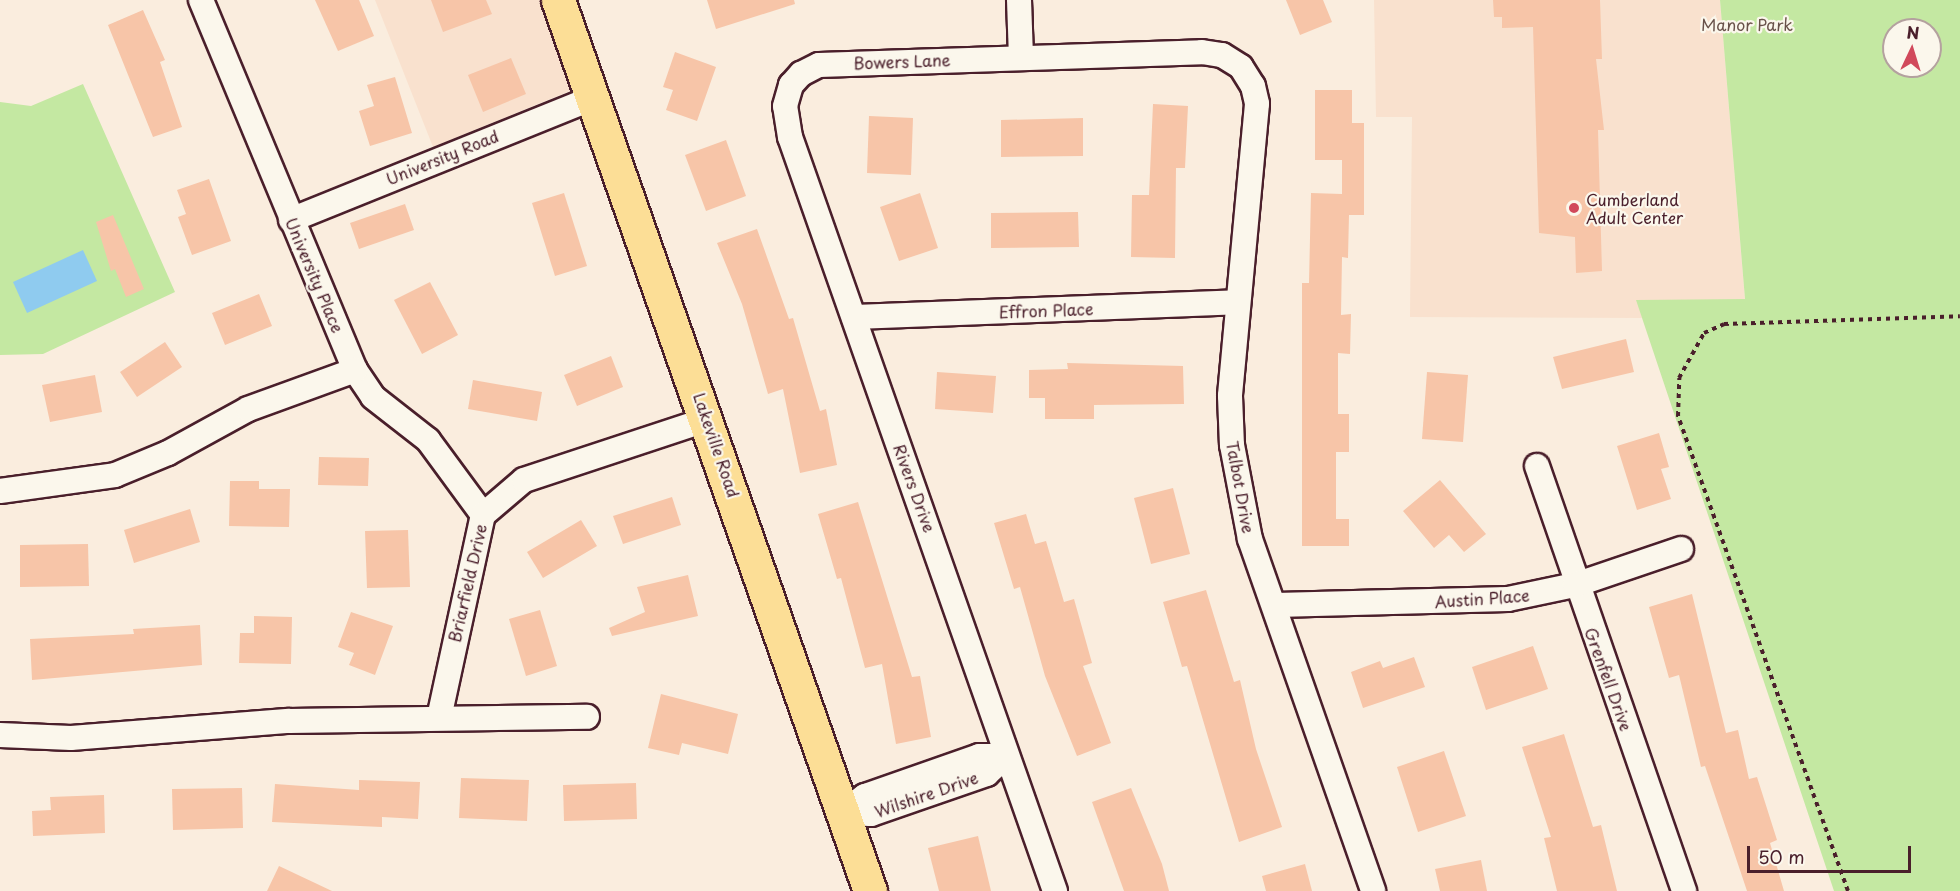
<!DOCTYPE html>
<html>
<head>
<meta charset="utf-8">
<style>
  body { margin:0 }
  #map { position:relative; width:1960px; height:891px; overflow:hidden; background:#faedde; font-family:"Playpen Sans",sans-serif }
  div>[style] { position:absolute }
  .built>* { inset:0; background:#f9e1ce }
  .green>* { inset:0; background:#c4e8a2 }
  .water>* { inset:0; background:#8fcbef }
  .building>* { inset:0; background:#f7c5a8 }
  .path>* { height:4px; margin-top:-2px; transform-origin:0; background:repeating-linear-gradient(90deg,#4a1f2b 0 4.5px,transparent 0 9px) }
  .roads { filter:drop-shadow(2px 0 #4a1f2b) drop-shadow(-2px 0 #4a1f2b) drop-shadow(0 2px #4a1f2b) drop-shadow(0 -2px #4a1f2b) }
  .street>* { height:24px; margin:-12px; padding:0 12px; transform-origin:12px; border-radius:12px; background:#fbf7ec }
  .primary>* { height:33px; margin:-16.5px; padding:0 16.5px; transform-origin:16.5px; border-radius:16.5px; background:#fcde96 }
  .dots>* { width:16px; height:16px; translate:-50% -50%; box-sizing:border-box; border:3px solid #fbf7ec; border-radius:50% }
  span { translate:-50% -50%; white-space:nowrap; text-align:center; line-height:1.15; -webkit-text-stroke:4.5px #fbf7ec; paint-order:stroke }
  .park-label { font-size:16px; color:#685149 }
  .street-label { font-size:16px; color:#4a1f2b }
  .poi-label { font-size:16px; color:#4a1f2b }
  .left { translate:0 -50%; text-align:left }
  .north { position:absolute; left:1882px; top:18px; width:60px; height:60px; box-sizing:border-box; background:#fbf7ec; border:2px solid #b4a19f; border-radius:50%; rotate:4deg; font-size:16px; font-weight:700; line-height:24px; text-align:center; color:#4a1f2b }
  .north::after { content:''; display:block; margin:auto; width:21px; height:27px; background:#d1495b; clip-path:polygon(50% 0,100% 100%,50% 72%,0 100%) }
  .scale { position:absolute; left:1747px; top:846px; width:164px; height:27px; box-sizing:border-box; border:3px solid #4a1f2b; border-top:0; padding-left:8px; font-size:18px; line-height:21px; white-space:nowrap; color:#4a1f2b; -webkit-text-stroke:4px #fbf7ec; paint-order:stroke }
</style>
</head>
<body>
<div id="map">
  <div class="built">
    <div style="clip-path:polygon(375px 0,558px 0,589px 83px,433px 147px)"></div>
    <div style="clip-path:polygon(1374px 0,1720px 0,1745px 300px,1637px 300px,1642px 318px,1410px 317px,1412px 117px,1376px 117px)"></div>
  </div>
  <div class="green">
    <div style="clip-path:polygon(evenodd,1720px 0,1960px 0,1960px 891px,1834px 891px,1636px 300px,1745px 299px,1720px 0,1894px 30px,1930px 30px,1930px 66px,1894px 66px,1894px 30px)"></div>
    <div style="clip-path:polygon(83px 84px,175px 292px,43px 354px,0 355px,0 102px,31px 106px)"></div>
  </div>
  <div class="water">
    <div style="clip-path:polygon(83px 250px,97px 281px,27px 313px,13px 282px)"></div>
  </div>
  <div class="building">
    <div style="clip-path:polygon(315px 0,359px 0,374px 36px,338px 51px)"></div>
    <div style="clip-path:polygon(431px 0,486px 0,492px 14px,443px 32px)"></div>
    <div style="clip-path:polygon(707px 0,794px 0,795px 4px,716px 29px)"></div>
    <div style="clip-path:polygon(1286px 0,1323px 0,1332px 22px,1300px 35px)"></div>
    <div style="clip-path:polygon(1493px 0,1600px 0,1602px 59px,1596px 59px,1604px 130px,1598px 130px,1602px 271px,1576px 273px,1575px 237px,1539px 233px,1533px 27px,1502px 28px,1502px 17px,1494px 17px)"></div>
    <div style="clip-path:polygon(143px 10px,165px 60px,160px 62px,182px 127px,153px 137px,108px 25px)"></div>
    <div style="clip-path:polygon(675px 52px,716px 67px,697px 121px,666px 110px,673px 90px,663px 87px)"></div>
    <div style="clip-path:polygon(511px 58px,526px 94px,483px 112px,468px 75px)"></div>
    <div style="clip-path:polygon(395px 77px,412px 133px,370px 146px,359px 111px,374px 106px,367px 85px)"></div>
    <div style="clip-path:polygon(1315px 90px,1352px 90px,1352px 123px,1364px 123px,1364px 215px,1349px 215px,1348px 258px,1342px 257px,1341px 315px,1351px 314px,1350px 354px,1338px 353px,1338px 414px,1349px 414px,1349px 452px,1336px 452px,1336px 519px,1349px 519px,1349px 546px,1302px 546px,1302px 283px,1309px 283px,1311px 193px,1342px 194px,1342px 160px,1315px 160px)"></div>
    <div style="clip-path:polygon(1153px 104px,1188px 106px,1185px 168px,1176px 168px,1175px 258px,1131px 257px,1132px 195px,1149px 195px)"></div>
    <div style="clip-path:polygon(869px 116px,913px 118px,911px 175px,867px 173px)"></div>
    <div style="clip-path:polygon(1083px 118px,1083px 156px,1001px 157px,1001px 120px)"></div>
    <div style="clip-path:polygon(726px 140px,746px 196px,706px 211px,685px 155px)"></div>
    <div style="clip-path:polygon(209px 179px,231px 241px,192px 255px,178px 217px,186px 214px,177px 190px)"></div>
    <div style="clip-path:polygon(564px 193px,587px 266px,555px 276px,532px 203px)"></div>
    <div style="clip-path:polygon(920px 193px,938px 248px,899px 261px,880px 207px)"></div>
    <div style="clip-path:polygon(405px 204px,414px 230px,359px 249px,350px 223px)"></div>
    <div style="clip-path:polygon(1078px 212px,1079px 247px,991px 248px,991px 213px)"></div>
    <div style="clip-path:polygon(113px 215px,144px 289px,126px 297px,115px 269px,111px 271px,96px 222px)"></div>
    <div style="clip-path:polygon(757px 229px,789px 319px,793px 318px,820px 411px,826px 409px,837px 465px,800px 473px,783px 389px,768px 394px,742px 304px,717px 243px)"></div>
    <div style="clip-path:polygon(430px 282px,458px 335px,422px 354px,394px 300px)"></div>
    <div style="clip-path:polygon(259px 294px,272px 326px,225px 345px,212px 313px)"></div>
    <div style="clip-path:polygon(1626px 339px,1634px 372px,1562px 389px,1553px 357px)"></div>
    <div style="clip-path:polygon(165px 342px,182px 367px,137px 397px,120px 372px)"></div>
    <div style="clip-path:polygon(611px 356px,623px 387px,577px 406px,564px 375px)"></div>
    <div style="clip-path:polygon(1067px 363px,1183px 366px,1184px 404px,1094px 405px,1094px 419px,1045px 419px,1045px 398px,1029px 398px,1029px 370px,1068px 369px)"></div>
    <div style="clip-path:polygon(937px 372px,996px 376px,993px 413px,935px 409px)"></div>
    <div style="clip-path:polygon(1427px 372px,1468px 375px,1463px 442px,1422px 439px)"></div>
    <div style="clip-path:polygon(95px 375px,102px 412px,50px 422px,42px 385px)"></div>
    <div style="clip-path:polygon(473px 380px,542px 392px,537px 421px,468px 409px)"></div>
    <div style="clip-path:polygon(1659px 433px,1669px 467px,1661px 469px,1671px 499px,1637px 510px,1617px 446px)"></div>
    <div style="clip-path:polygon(319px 457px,369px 458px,368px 486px,318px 485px)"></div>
    <div style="clip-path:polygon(1440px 480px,1486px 534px,1464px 552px,1449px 535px,1434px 548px,1403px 511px)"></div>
    <div style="clip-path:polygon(230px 481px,259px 481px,259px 489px,290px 489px,289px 527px,229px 526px)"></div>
    <div style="clip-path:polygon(1173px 488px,1190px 554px,1151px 564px,1134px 498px)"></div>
    <div style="clip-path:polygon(672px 497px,681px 525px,623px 544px,613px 516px)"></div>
    <div style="clip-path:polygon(858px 502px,912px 677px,920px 676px,931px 737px,896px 744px,882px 664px,865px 668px,841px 578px,837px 579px,818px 514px)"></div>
    <div style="clip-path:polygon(190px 509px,200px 542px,134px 563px,124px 530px)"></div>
    <div style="clip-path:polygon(1026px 514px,1035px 544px,1046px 541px,1064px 602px,1074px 599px,1092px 663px,1083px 666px,1111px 743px,1077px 756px,1045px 676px,1020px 587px,1014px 589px,994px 523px)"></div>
    <div style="clip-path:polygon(581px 520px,597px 546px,543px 578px,527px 552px)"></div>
    <div style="clip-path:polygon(408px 530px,410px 587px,367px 588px,365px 531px)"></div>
    <div style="clip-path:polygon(88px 544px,89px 586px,20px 587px,20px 545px)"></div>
    <div style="clip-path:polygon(688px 575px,698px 616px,612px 636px,609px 628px,645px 612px,637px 587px)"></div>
    <div style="clip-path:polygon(1206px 590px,1234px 682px,1240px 680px,1256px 749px,1282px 827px,1239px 842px,1187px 666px,1182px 667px,1163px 602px)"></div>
    <div style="clip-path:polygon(1692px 594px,1726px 733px,1738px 730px,1749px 779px,1757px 777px,1777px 840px,1770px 843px,1784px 891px,1747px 891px,1705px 766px,1701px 767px,1679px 675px,1669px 678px,1649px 607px)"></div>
    <div style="clip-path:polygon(540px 610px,557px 666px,526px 676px,509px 619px)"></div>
    <div style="clip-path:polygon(351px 612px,393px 626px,375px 675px,349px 665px,354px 653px,338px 647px)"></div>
    <div style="clip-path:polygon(254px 616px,292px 617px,291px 664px,239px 663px,240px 633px,254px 633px)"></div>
    <div style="clip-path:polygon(200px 625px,202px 665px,32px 680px,30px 639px,134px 634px,133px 629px)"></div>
    <div style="clip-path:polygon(1533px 646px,1548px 689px,1486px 710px,1472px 667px)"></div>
    <div style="clip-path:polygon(1414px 657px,1425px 687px,1363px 708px,1351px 672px,1380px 661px,1383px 668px)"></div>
    <div style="clip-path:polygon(661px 694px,738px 714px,728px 754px,682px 743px,679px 755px,648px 748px)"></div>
    <div style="clip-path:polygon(1564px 734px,1593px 827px,1601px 825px,1617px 891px,1557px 891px,1544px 838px,1551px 837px,1522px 747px)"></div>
    <div style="clip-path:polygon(1444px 751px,1466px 816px,1418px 832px,1397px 767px)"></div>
    <div style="clip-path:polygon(461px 778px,529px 780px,527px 821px,459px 818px)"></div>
    <div style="clip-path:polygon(359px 780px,420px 782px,418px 819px,382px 817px,382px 827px,272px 822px,275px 784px,359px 790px)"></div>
    <div style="clip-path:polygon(636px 783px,637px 819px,564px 821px,563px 785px)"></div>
    <div style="clip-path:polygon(242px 788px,243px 828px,173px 830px,172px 789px)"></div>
    <div style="clip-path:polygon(1131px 788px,1162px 864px,1169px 891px,1124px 891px,1092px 802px)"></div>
    <div style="clip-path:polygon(104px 795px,105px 833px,33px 836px,32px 811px,51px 810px,50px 797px)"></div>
    <div style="clip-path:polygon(978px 836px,991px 891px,939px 891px,928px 848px)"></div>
    <div style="clip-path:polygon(1481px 860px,1487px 891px,1440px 891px,1435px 869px)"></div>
    <div style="clip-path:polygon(1305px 864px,1312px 891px,1266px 891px,1262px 876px)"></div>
    <div style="clip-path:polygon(279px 866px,332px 891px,267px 891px)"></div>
  </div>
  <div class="path">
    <div style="left:1848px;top:891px;width:505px;rotate:-109.69deg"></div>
    <div style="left:1678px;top:416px;width:38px;rotate:-88deg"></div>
    <div style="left:1679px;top:378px;width:51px;rotate:-60.9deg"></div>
    <div style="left:1704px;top:333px;width:22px;rotate:-24deg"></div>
    <div style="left:1724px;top:324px;width:236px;rotate:-1.9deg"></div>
  </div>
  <div class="roads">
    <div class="street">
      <div style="left:201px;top:0;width:401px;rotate:67.4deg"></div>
      <div style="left:355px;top:370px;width:32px;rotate:56deg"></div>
      <div style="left:373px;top:397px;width:70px;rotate:38deg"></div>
      <div style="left:428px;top:440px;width:93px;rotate:53.7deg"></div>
      <div style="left:1019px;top:0;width:57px;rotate:88deg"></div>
      <div style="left:291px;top:220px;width:328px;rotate:-22deg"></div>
      <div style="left:854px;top:317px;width:384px;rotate:-2.2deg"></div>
      <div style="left:1537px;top:466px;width:450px;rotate:70.9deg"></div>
      <div style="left:0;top:491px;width:116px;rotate:-7.9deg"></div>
      <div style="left:115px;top:475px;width:57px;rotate:-22.5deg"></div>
      <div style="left:168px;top:453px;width:91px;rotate:-28.8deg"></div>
      <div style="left:248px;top:409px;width:114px;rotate:-20deg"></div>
      <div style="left:1276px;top:605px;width:232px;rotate:-1.5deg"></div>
      <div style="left:1508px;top:599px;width:68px;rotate:-11.8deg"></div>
      <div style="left:1575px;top:585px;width:112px;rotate:-18.8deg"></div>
      <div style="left:439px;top:718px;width:208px;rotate:-77.8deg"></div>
      <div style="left:483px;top:515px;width:54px;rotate:-40.5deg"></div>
      <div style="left:524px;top:480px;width:194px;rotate:-18.3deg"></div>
      <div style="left:0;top:735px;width:71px;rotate:2.4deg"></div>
      <div style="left:71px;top:738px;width:219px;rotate:-4.5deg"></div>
      <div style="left:289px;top:721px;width:298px;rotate:-0.8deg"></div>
      <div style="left:979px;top:756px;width:27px"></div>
      <div style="left:1006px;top:756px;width:26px;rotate:137deg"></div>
      <div style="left:987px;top:774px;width:123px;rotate:161deg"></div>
      <div style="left:871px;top:814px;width:28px;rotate:-178deg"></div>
      <div style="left:843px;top:813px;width:28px;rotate:-38deg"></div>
      <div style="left:865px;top:796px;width:121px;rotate:-19.3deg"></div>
      <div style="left:1055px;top:891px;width:799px;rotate:-109.36deg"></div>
      <div style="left:790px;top:137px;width:31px;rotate:-99deg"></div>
      <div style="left:785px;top:106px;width:22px;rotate:-74deg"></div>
      <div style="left:791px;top:85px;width:15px;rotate:-48deg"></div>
      <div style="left:801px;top:74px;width:20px;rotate:-27deg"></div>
      <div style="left:819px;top:65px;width:383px;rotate:-1.9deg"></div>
      <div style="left:1202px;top:52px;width:20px;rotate:9deg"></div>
      <div style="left:1222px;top:55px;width:22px;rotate:32deg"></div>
      <div style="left:1241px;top:67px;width:22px;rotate:58deg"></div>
      <div style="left:1253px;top:86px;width:18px;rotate:77deg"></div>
      <div style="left:1257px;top:104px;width:293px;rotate:95.3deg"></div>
      <div style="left:1230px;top:396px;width:49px;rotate:87.7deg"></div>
      <div style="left:1232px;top:445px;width:96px;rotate:79.2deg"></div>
      <div style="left:1250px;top:539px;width:373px;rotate:70.7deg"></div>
    </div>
    <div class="primary">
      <div style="left:558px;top:0;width:944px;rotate:70.7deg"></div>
    </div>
  </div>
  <div class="dots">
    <div style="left:1574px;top:208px;background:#d1495b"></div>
  </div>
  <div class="park-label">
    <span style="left:1747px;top:24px">Manor Park</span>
  </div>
  <div class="street-label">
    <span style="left:902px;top:61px;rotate:-2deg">Bowers Lane</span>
    <span style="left:442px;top:157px;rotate:-22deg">University Road</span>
    <span style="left:315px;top:275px;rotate:67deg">University Place</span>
    <span style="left:1046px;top:310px;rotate:-2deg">Effron Place</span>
    <span style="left:717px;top:445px;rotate:71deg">Lakeville Road</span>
    <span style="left:1241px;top:487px;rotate:80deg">Talbot Drive</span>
    <span style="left:915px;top:488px;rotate:70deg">Rivers Drive</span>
    <span style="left:467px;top:583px;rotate:-77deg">Briarfield Drive</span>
    <span style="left:1482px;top:598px;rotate:-4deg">Austin Place</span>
    <span style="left:1609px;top:679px;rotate:70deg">Grenfell Drive</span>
    <span style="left:926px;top:794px;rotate:-19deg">Wilshire Drive</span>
  </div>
  <div class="poi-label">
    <span class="left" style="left:1586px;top:208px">Cumberland<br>Adult Center</span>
  </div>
  <div class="north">N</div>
  <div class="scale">50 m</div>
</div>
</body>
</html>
